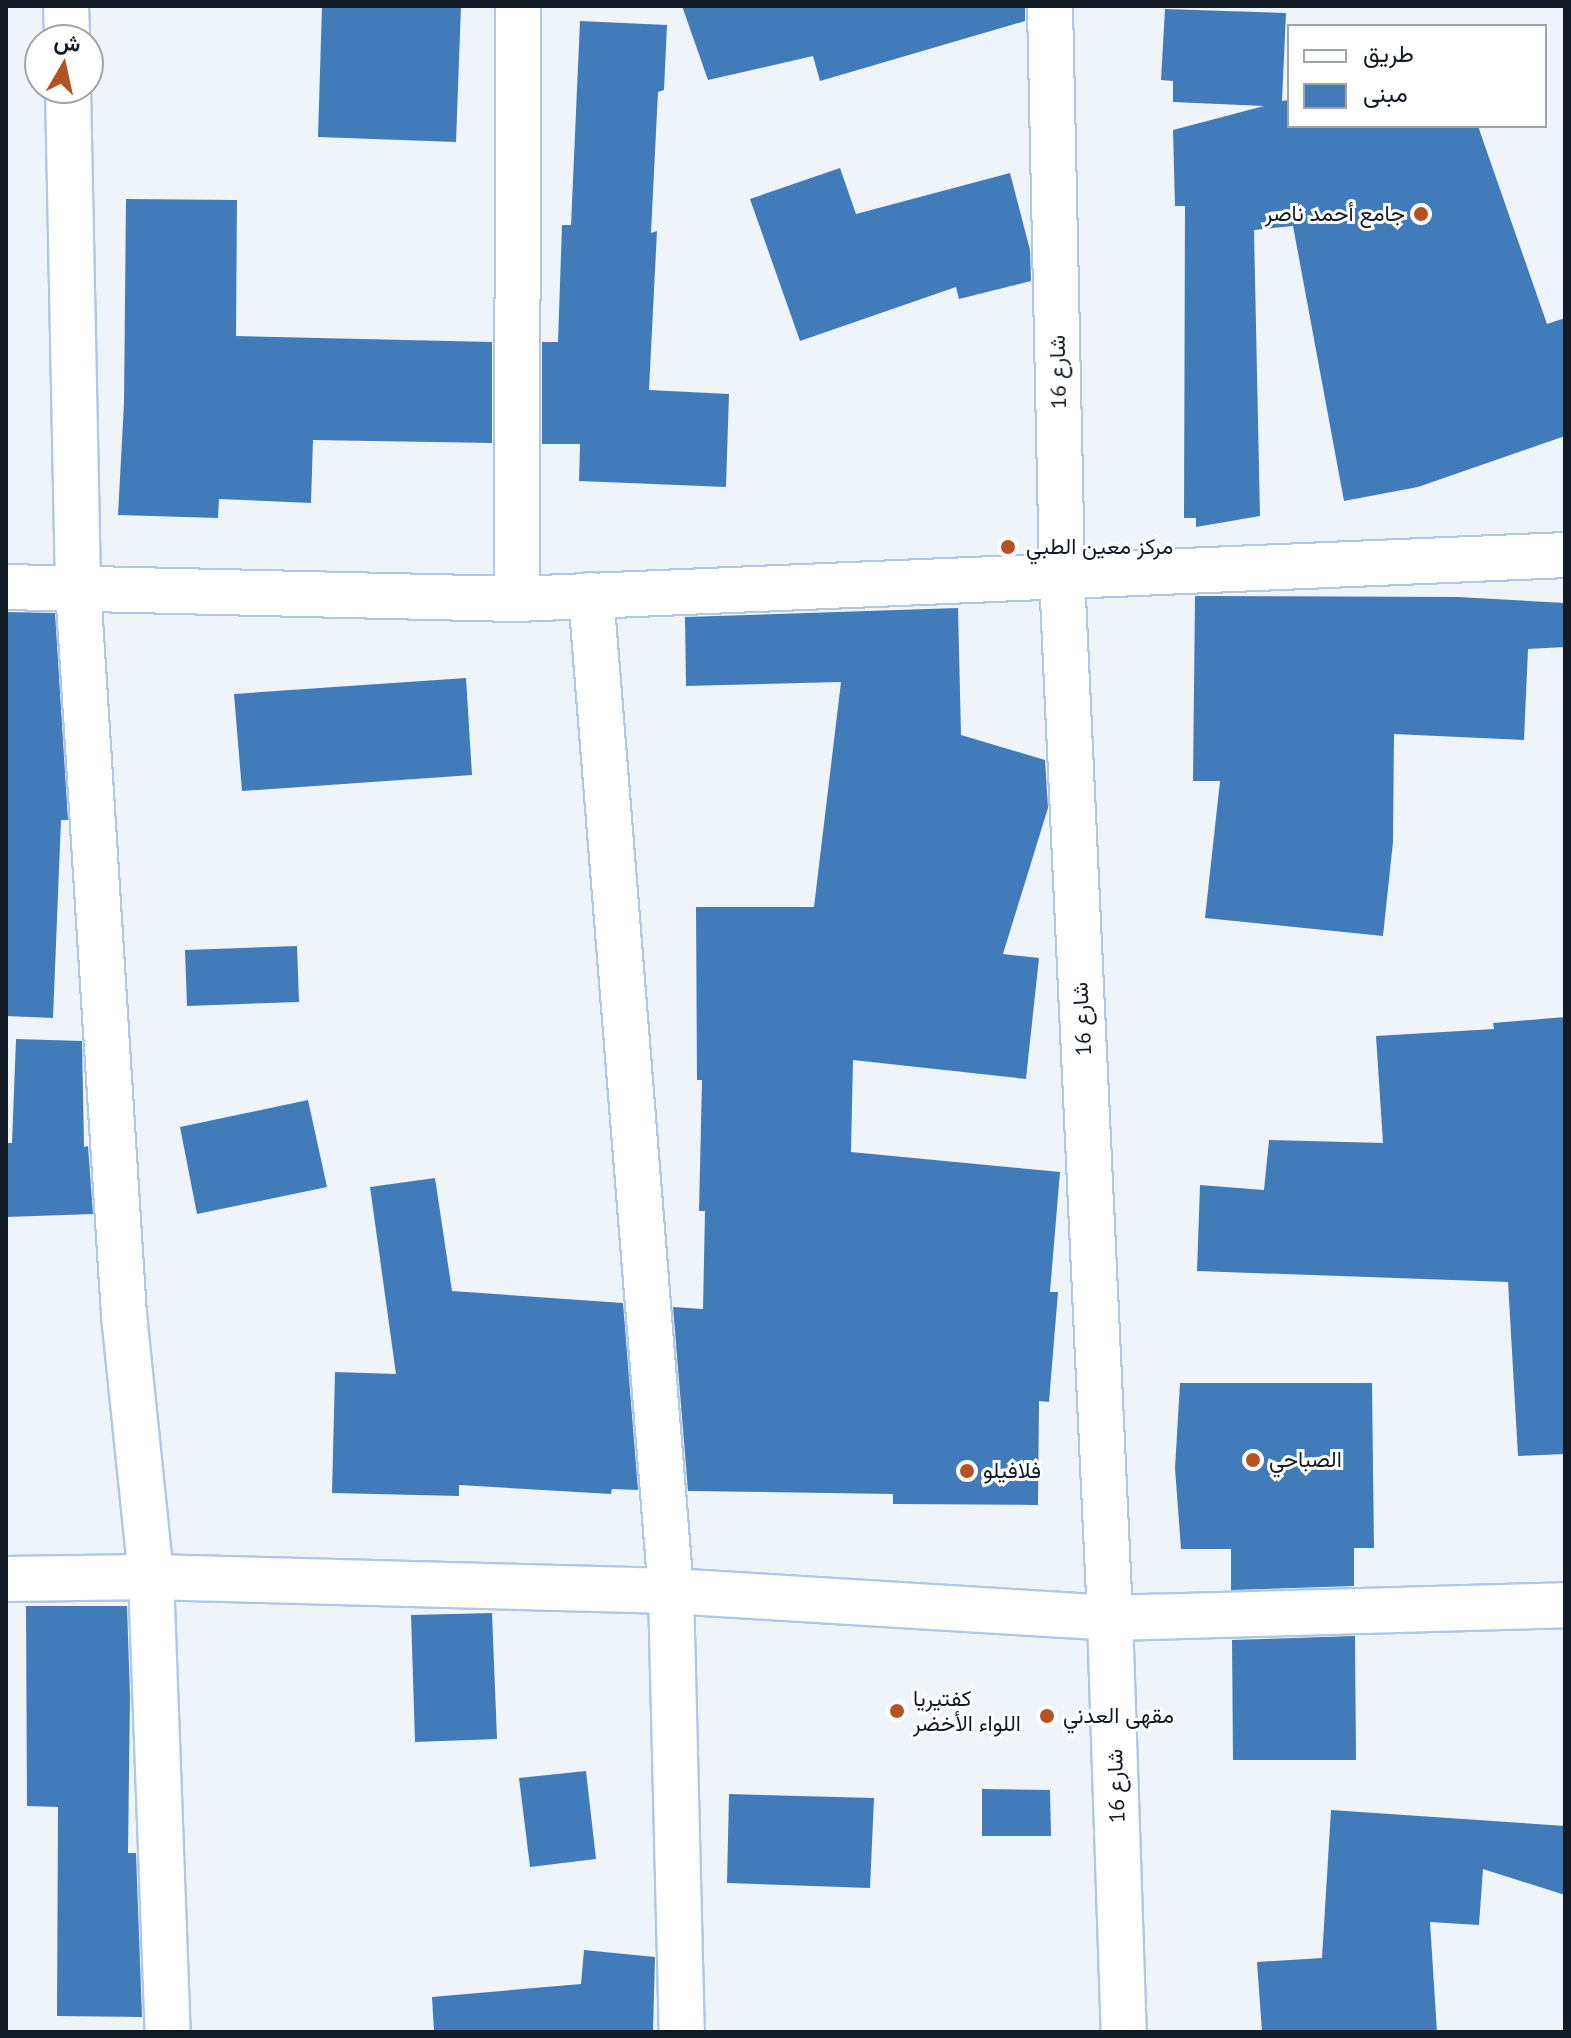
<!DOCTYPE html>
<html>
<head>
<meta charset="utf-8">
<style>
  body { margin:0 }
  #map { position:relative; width:1571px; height:2038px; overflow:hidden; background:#eff4fa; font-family:"PT Sans",Vazirmatn,sans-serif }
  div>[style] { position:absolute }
  .building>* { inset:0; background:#427bba }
  .roads { filter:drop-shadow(2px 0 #b0c8e5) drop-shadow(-2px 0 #b0c8e5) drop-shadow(0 2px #b0c8e5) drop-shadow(0 -2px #b0c8e5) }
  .minor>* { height:44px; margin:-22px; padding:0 22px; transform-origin:22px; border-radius:22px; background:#fff }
  .dots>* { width:22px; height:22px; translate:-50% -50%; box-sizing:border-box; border:4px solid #fff; border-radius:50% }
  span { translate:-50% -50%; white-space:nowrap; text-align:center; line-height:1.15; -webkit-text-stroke:6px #fff; paint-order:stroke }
  .poi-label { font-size:22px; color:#121b25 }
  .right { translate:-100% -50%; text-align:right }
  .left { translate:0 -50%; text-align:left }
  .street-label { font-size:22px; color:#121b25 }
  .frame { position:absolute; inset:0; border:8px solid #121b25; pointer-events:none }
  .legend { position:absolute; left:1287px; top:24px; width:260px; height:104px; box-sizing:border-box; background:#fff; border:2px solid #a0a4a8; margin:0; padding:10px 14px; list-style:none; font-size:24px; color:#121b25 }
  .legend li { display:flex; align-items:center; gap:16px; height:40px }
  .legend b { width:40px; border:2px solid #a0a4a8 }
  .north { position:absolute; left:24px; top:24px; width:80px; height:80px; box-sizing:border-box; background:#fff; border:2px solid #a0a4a8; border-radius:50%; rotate:9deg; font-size:22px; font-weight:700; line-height:32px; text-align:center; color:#121b25 }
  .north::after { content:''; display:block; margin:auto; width:28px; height:36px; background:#b65122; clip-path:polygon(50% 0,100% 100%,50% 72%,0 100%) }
</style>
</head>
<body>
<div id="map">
  <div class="building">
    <div style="clip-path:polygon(322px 6px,461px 6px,456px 142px,318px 137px)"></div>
    <div style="clip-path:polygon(682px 6px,1025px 6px,1025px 21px,820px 81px,813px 56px,708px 80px)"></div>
    <div style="clip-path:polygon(1165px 9px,1286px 13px,1282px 101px,1289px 100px,1289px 126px,1478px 126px,1547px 324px,1565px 318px,1565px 436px,1418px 487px,1344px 501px,1293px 226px,1254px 230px,1260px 516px,1196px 527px,1196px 518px,1184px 518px,1185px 206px,1175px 206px,1173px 130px,1264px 106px,1173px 102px,1173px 81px,1161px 80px)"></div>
    <div style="clip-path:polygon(580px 21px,667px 25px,664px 90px,658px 92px,651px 233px,657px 231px,649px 390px,729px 394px,726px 487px,579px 481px,580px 444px,542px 444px,542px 342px,558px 342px,562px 225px,571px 225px)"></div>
    <div style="clip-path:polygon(840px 168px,856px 214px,1010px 173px,1030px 250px,1031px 281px,959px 299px,956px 287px,800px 341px,750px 199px)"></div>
    <div style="clip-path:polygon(126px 199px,237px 200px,236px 336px,492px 342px,492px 443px,313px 440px,311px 503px,219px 499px,218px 518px,118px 515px,124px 403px)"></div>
    <div style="clip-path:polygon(1195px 596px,1458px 597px,1565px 603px,1565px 647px,1528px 649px,1524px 740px,1394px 734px,1393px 842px,1383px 936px,1205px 918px,1220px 781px,1193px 781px)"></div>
    <div style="clip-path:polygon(958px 608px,961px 735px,1045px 760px,1048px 808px,1003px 954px,1039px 958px,1026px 1079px,853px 1060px,851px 1152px,1060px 1172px,1050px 1292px,1058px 1292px,1049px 1402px,1039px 1401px,1038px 1505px,893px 1504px,893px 1494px,688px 1491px,673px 1307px,703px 1309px,705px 1211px,699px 1211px,702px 1080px,697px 1080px,696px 907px,814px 907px,841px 682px,686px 686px,685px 617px)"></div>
    <div style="clip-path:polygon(6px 612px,55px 613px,68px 820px,61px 820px,53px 1018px,6px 1016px)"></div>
    <div style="clip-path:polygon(466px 678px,472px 775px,242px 791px,234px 694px)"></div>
    <div style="clip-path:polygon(297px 946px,299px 1002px,187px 1006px,185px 950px)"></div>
    <div style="clip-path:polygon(1565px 1017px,1565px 1454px,1518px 1456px,1508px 1282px,1197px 1271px,1200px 1185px,1264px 1190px,1269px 1140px,1383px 1143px,1376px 1036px,1494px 1029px,1493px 1023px)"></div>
    <div style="clip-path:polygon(16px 1039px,82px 1041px,84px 1147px,88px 1146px,93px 1214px,6px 1217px,6px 1143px,12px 1143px)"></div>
    <div style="clip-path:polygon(308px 1100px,327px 1187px,197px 1214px,180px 1127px)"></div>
    <div style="clip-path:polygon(435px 1178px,452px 1291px,623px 1303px,638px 1490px,612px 1489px,611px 1494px,459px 1485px,459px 1496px,332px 1493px,335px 1372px,396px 1374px,370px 1187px)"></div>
    <div style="clip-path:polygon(1180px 1383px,1372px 1383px,1374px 1548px,1354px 1548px,1354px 1586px,1231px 1590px,1231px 1549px,1181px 1549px,1175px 1468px)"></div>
    <div style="clip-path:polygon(26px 1606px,127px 1606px,130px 1696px,128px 1853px,136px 1853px,142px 2017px,57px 2016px,58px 1807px,27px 1806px)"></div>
    <div style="clip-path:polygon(492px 1613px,497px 1739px,415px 1742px,411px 1615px)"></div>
    <div style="clip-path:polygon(1355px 1636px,1356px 1760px,1233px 1760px,1232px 1640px)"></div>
    <div style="clip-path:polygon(586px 1771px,596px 1859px,530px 1867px,519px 1778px)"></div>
    <div style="clip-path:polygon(982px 1789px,1050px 1790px,1051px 1836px,982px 1836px)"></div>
    <div style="clip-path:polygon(729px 1794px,874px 1798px,870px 1888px,727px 1883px)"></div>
    <div style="clip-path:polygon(1331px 1810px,1565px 1826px,1565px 1895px,1483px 1869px,1479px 1925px,1430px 1922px,1437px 2032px,1262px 2032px,1257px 1962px,1322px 1958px)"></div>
    <div style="clip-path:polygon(584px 1950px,655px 1957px,653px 2032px,434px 2032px,432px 1997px,581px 1984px)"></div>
  </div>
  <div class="roads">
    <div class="minor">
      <div style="left:66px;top:6px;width:34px;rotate:88deg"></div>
      <div style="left:1050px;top:6px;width:570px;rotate:88.79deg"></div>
      <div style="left:1062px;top:576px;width:1043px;rotate:87.36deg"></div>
      <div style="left:1110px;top:1618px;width:414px;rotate:88.1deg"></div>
      <div style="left:68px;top:88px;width:500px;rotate:88.85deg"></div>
      <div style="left:78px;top:588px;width:728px;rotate:86.38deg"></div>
      <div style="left:124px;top:1315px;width:263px;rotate:84.1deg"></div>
      <div style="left:151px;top:1577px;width:455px;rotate:87.9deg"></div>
      <div style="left:6px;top:587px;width:511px;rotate:1.35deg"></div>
      <div style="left:517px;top:599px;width:1049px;rotate:-2.4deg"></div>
      <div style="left:591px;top:595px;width:999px;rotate:85.41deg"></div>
      <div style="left:671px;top:1591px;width:441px;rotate:88.6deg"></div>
      <div style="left:517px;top:599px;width:593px;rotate:-89.9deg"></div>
      <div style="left:6px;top:1579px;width:145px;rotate:-0.8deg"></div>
      <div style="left:151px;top:1577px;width:520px;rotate:1.54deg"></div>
      <div style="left:671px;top:1591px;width:440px;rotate:3.5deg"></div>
      <div style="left:1110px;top:1618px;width:455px;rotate:-1.6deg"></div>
    </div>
  </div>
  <div class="dots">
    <div style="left:1421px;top:214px;background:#b65122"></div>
    <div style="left:1008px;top:547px;background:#b65122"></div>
    <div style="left:1253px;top:1460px;background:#b65122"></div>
    <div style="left:967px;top:1471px;background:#b65122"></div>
    <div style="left:897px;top:1711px;background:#b65122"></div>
    <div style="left:1047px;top:1716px;background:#b65122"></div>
  </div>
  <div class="poi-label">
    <span class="right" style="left:1405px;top:214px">جامع أحمد ناصر</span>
    <span class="left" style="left:1026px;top:547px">مركز معين الطبي</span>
    <span class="left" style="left:1269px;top:1460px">الصباحي</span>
    <span class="left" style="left:983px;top:1471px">فلافيلو</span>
    <span class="left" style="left:913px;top:1711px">كفتيريا<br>اللواء الأخضر</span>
    <span class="left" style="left:1063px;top:1716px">مقهى العدني</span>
  </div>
  <div class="street-label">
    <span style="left:1058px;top:372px;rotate:-91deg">شارع 16</span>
    <span style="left:1082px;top:1019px;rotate:-93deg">شارع 16</span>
    <span style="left:1116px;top:1786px;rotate:-92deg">شارع 16</span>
  </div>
  <div class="frame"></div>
  <ul class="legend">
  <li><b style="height:10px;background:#fff"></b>طريق</li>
  <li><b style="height:22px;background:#427bba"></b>مبنى</li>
  </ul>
  <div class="north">ش</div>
</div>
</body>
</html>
